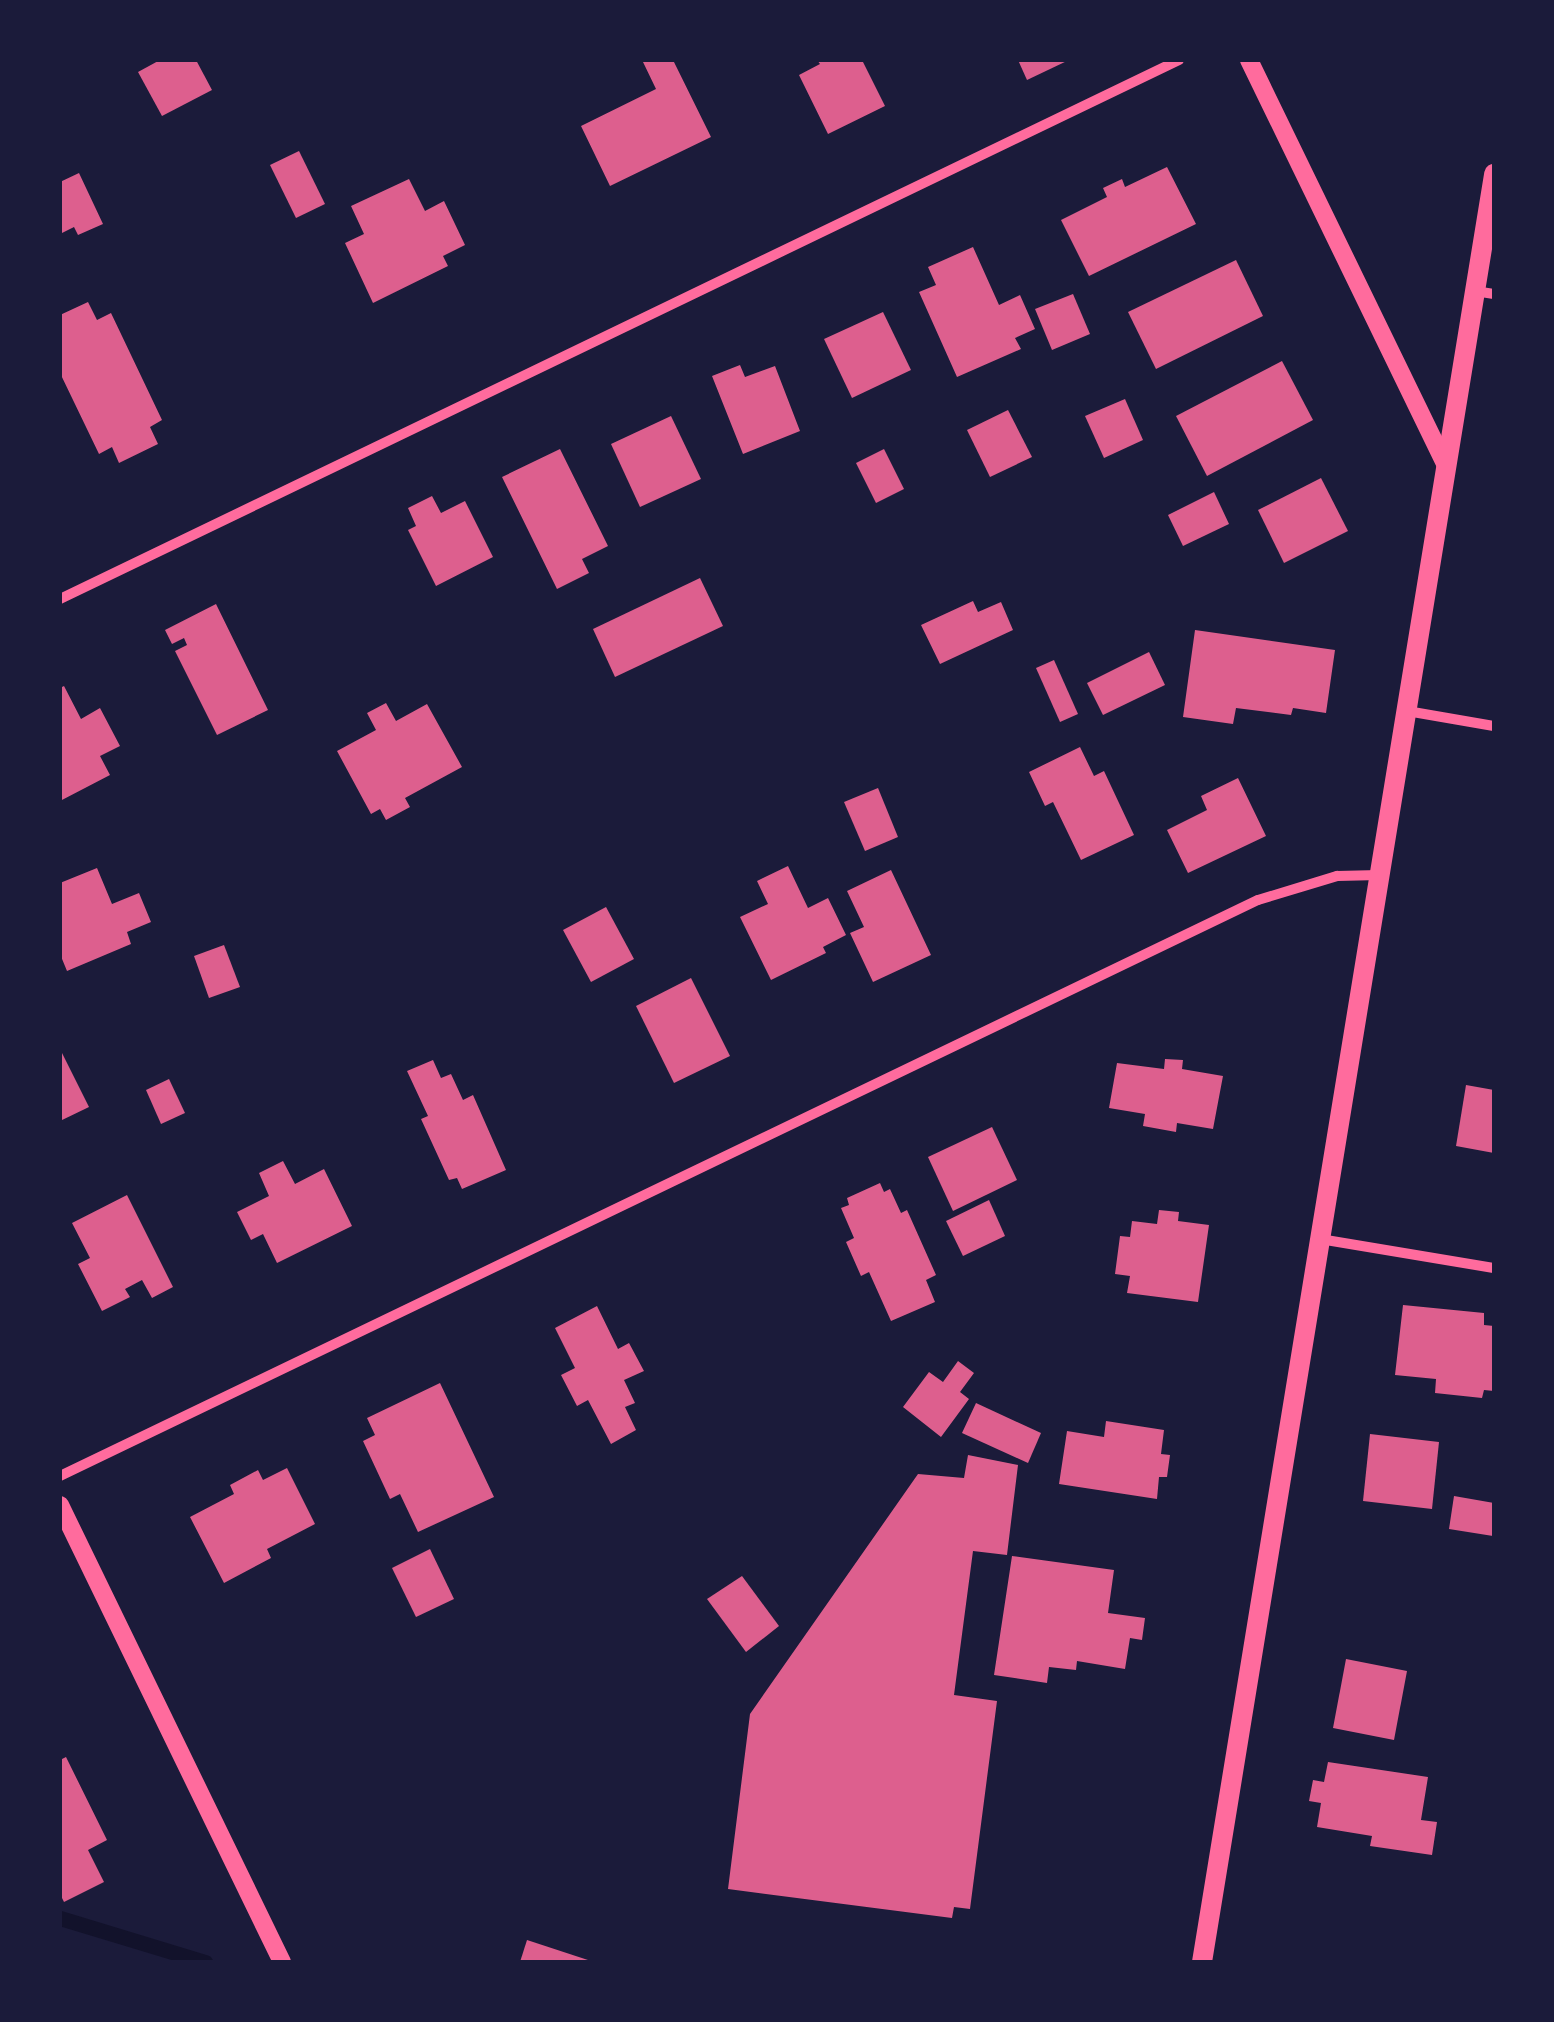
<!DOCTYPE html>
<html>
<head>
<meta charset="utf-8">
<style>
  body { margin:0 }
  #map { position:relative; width:1554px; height:2022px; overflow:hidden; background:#1b1b3a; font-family:"Open Sans",sans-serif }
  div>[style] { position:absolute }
  .stream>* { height:15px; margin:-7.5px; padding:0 7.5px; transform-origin:7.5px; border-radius:7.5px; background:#12122b }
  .building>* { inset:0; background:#dd5f8e }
  .minor>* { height:10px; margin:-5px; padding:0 5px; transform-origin:5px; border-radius:5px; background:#ff6b9d }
  .tertiary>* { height:18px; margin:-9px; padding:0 9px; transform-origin:9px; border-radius:9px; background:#ff6b9d }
  .secondary>* { height:20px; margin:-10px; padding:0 10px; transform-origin:10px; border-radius:10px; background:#ff6b9d }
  span { translate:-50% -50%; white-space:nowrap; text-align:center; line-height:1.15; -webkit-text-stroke:8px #1b1b3a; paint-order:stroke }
  .frame { position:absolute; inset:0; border:62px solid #1b1b3a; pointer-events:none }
</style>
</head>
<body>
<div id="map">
  <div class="stream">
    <div style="left:60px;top:1918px;width:152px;rotate:16.9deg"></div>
  </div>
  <div class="building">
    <div style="clip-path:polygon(160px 60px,196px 60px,212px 90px,162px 116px,138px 72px)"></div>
    <div style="clip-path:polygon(647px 60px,673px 60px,711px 137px,610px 186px,581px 126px,656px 89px,643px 62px)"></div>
    <div style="clip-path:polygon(817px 60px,862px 60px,885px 106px,828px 134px,799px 75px,820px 64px)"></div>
    <div style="clip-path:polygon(1018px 60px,1069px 60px,1027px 80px)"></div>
    <div style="clip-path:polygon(299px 151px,325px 204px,296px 218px,270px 165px)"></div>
    <div style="clip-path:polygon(1167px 167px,1196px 224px,1089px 276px,1061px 220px,1107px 197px,1103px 188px,1122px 179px,1125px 187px)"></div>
    <div style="clip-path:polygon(79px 173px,103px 224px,78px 235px,74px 227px,60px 234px,60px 182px)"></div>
    <div style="clip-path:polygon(409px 179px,425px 211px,444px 201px,465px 245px,443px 256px,448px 266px,373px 303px,345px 243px,364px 234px,351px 206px)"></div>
    <div style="clip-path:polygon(973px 247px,999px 305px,1020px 295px,1035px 329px,1015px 338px,1021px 349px,957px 377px,919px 292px,936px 285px,928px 267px)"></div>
    <div style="clip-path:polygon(1236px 260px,1263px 316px,1156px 369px,1128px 312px)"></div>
    <div style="clip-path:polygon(1073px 294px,1090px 334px,1052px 350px,1035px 309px)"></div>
    <div style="clip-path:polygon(88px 302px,97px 320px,111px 313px,162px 420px,150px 427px,158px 444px,119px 463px,112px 447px,99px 454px,60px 373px,60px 315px)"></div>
    <div style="clip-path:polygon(883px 312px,911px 370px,852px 398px,824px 339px)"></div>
    <div style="clip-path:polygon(1282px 361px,1313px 420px,1207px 476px,1176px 416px)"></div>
    <div style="clip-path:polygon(740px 365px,745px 377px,775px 366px,800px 431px,743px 454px,712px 376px)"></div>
    <div style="clip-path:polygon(1125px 399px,1143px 440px,1104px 458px,1085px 416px)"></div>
    <div style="clip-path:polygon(1008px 410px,1032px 457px,990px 477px,967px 430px)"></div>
    <div style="clip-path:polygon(671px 416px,701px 479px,640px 507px,611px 444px)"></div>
    <div style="clip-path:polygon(560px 449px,608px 546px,582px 559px,589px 573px,557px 589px,502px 477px)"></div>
    <div style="clip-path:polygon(884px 449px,904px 489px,876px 503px,856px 463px)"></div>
    <div style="clip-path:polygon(1321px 478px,1348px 531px,1284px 563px,1258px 510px)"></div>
    <div style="clip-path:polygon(1214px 492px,1229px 524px,1183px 546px,1168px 515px)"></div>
    <div style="clip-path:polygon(432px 496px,441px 513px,465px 501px,493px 557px,436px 586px,408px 530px,416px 526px,408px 508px)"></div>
    <div style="clip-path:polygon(700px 578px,723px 626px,615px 677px,593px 629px)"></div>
    <div style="clip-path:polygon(973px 601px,978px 612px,1001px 602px,1013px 630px,940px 664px,921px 625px)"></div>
    <div style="clip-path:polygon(216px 604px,268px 710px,217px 735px,175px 651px,187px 645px,184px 638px,172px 644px,165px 630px)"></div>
    <div style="clip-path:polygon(1195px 630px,1335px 650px,1326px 713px,1293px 708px,1291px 715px,1236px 708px,1233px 724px,1183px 717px)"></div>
    <div style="clip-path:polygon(1149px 652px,1165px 685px,1103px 715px,1087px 683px)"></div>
    <div style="clip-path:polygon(1054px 660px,1078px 714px,1060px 722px,1036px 668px)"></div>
    <div style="clip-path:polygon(64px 686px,81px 719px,100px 708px,120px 746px,100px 756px,110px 775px,60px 801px,60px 688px)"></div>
    <div style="clip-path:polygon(386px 703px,396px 721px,427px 704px,462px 767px,405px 798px,410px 807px,386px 820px,380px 809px,371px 814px,337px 751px,376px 730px,367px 713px)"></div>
    <div style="clip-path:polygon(1080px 747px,1094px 776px,1104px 771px,1134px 835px,1081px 860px,1053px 802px,1045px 806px,1029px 772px)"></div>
    <div style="clip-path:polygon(1238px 778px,1266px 836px,1188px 873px,1167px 830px,1207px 810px,1201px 796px)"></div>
    <div style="clip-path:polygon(878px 788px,898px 837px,865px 851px,844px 802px)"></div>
    <div style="clip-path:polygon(788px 866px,808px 908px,828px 898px,846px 935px,823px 947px,826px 953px,771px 980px,740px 917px,768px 904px,757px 881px)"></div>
    <div style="clip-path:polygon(97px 868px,112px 904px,139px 893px,151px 922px,127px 932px,131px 944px,67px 971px,60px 954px,60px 883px)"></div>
    <div style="clip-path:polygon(891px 870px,931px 955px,873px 982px,850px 933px,864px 927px,847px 891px)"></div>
    <div style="clip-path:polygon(606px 907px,634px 959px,591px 982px,563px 930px)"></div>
    <div style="clip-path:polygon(224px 945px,240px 987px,209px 998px,194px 956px)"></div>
    <div style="clip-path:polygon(691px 978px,730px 1056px,674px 1083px,636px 1006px)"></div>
    <div style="clip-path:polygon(60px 1049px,89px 1107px,60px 1121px)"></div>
    <div style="clip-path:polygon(1165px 1059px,1183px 1060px,1182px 1069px,1223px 1076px,1213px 1129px,1177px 1123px,1176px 1132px,1143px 1126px,1145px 1114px,1109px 1108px,1117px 1063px,1164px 1069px)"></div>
    <div style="clip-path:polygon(433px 1060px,441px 1078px,451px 1074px,463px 1100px,473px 1095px,506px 1170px,462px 1189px,457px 1178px,449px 1180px,421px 1119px,428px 1116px,407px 1071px)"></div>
    <div style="clip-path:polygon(169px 1079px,185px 1113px,161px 1124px,146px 1090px)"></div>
    <div style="clip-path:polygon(1466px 1085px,1494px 1090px,1494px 1153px,1456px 1146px)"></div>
    <div style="clip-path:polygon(992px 1127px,1017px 1180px,953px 1211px,928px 1157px)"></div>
    <div style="clip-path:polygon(283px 1161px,295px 1184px,324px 1169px,352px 1226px,277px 1263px,263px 1234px,251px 1240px,237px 1212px,269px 1196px,259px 1173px)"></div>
    <div style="clip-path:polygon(880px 1183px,884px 1192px,890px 1189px,901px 1213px,907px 1210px,936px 1275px,926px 1280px,935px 1302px,891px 1321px,869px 1272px,861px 1276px,846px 1242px,854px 1238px,841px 1208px,849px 1205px,847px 1198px)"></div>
    <div style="clip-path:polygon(127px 1195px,173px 1287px,152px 1298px,142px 1280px,125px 1289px,130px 1297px,102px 1311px,78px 1264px,90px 1258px,72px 1223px)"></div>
    <div style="clip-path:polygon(989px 1200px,1005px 1236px,963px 1256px,946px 1221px)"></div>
    <div style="clip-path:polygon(1159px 1210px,1179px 1212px,1178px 1221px,1209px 1225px,1198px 1302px,1127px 1293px,1130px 1276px,1115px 1274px,1120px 1236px,1130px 1237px,1132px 1221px,1157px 1224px)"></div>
    <div style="clip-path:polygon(1403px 1305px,1484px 1313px,1484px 1325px,1494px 1326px,1494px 1391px,1484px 1390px,1482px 1398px,1435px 1393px,1436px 1379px,1395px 1375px)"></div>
    <div style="clip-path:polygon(597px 1306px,618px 1349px,629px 1343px,644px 1371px,624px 1380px,635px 1403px,625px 1407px,636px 1430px,611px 1444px,588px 1400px,577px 1406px,561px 1375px,575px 1368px,555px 1328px)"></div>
    <div style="clip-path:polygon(958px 1361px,974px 1373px,960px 1392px,969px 1399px,941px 1437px,903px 1407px,929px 1372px,943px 1382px)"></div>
    <div style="clip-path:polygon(440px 1383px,494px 1497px,418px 1532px,400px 1494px,390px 1499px,363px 1441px,375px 1435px,367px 1418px)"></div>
    <div style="clip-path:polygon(976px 1403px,1041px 1433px,1028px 1463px,962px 1433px)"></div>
    <div style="clip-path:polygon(1106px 1421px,1164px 1430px,1161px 1454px,1170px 1455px,1167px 1477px,1159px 1477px,1157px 1499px,1059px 1484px,1067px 1431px,1104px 1437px)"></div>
    <div style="clip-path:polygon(1370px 1434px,1439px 1442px,1432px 1509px,1363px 1501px)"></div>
    <div style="clip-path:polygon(968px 1455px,1018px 1465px,1007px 1555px,973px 1551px,954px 1695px,997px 1701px,970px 1909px,954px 1907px,952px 1918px,728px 1889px,750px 1714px,918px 1474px,964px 1478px)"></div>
    <div style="clip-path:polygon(287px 1468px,315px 1524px,267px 1549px,271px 1558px,224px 1583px,190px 1517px,234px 1494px,230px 1485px,258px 1470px,263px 1480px)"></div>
    <div style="clip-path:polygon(1454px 1496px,1494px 1503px,1493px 1536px,1449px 1529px)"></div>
    <div style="clip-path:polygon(430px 1549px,454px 1599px,416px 1617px,392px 1568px)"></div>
    <div style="clip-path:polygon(1012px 1556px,1114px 1570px,1108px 1613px,1145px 1618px,1142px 1640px,1130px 1638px,1125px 1669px,1077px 1661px,1076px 1670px,1049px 1667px,1047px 1683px,994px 1675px)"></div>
    <div style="clip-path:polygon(742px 1576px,779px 1626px,746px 1652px,707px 1599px)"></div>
    <div style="clip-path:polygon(1346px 1659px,1407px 1671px,1394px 1740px,1333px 1728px)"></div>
    <div style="clip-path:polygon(66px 1757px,107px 1840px,88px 1850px,104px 1882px,64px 1902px,60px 1894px,60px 1760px)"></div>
    <div style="clip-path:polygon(1328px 1762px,1428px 1777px,1421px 1820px,1437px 1822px,1432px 1855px,1370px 1846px,1372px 1836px,1317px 1827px,1321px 1803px,1309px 1801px,1313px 1780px,1324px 1782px)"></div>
    <div style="clip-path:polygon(527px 1940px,591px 1961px,591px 1962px,520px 1962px)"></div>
  </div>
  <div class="minor">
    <div style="left:1475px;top:291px;width:19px;rotate:9deg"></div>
    <div style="left:60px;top:599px;width:1242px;rotate:-25.72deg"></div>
    <div style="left:1407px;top:711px;width:88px;rotate:9.8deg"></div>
    <div style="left:1320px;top:1239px;width:176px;rotate:9.5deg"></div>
    <div style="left:60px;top:1476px;width:1329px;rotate:-25.68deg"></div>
    <div style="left:1258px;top:900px;width:83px;rotate:-16.9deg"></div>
    <div style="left:1337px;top:876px;width:42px;rotate:-1.4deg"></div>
  </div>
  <div class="tertiary">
    <div style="left:1249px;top:60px;width:450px;rotate:64.1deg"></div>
    <div style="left:60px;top:1505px;width:508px;rotate:64.09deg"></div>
  </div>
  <div class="secondary">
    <div style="left:1202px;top:1962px;width:1812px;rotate:-80.72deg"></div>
  </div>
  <div class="frame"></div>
</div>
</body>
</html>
